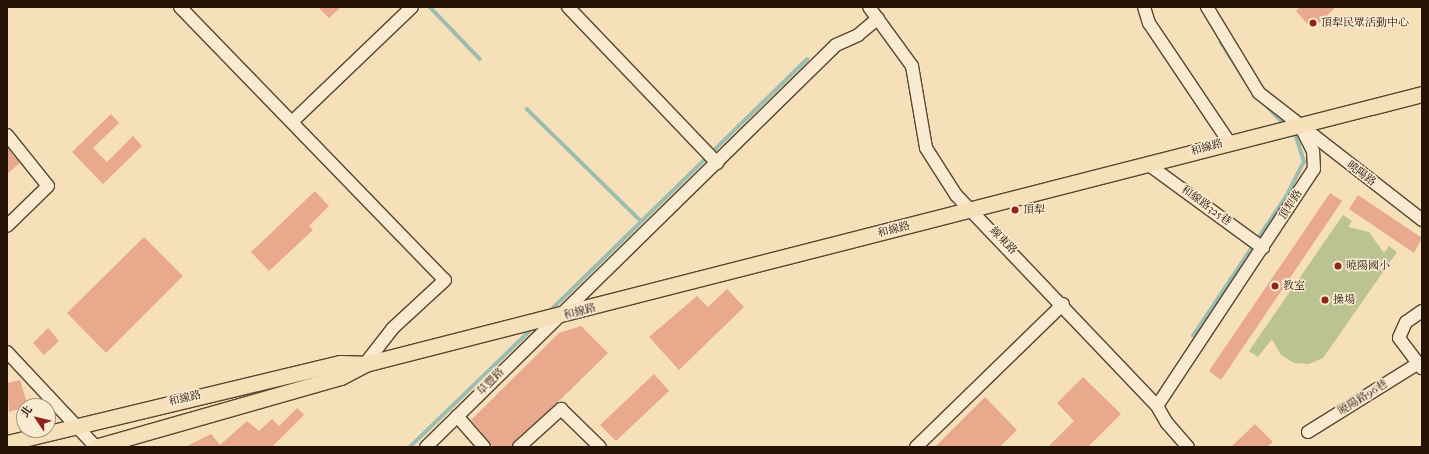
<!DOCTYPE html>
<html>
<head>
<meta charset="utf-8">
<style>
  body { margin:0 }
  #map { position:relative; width:1429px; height:454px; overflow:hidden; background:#f6e0b9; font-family:"IM FELL French Canon","Noto Serif TC",serif }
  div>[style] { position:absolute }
  .green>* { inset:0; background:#bac391 }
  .stream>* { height:3.5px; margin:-1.75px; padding:0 1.75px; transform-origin:1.75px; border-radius:1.75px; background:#9dbdb0 }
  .building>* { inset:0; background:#e8a98d }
  .roads { filter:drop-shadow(1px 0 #584632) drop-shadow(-1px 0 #584632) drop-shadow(0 1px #584632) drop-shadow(0 -1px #584632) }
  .minor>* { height:12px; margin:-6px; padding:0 6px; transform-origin:6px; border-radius:6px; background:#f9ebd2 }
  .major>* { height:15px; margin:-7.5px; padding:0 7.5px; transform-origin:7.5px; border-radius:7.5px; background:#f6e0b9 }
  .dots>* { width:11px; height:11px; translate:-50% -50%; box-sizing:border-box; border:2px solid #f9ebd2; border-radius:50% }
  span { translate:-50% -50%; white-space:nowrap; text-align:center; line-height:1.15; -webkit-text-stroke:3px #f9ebd2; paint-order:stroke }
  .poi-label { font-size:11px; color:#241205 }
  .left { translate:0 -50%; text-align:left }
  .street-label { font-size:11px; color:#241205 }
  .frame { position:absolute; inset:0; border:8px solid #241205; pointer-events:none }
  .north { position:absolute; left:16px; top:398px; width:40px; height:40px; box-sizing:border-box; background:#f9ebd2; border:1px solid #a49480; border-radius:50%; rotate:305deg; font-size:11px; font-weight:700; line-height:16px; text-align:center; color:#241205 }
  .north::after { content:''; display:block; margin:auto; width:14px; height:18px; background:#8f2418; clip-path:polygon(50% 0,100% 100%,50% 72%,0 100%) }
</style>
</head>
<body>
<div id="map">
  <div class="green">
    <div style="clip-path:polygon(1343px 215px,1352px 221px,1348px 227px,1369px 232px,1384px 253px,1389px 246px,1397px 252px,1323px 358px,1309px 364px,1294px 363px,1281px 355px,1272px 339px,1258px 357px,1249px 351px)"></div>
  </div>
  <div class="stream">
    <div style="left:430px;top:7px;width:72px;rotate:46.1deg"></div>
    <div style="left:1221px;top:42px;width:59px;rotate:57.4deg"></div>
    <div style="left:1266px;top:105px;width:28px;rotate:46deg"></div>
    <div style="left:527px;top:109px;width:160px;rotate:44.5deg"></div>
    <div style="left:549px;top:312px;width:361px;rotate:-44.4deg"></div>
    <div style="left:1193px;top:336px;width:169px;rotate:-56.3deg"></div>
    <div style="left:1287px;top:195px;width:37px;rotate:-63deg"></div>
    <div style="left:1304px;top:162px;width:26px;rotate:-108deg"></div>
    <div style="left:1296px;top:137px;width:8px;rotate:-130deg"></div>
    <div style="left:410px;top:447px;width:174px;rotate:-44.1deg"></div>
  </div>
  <div class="building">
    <div style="clip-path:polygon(318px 7px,341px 7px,329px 18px)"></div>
    <div style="clip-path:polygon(1300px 7px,1336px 7px,1312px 29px,1296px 11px)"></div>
    <div style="clip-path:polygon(111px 114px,119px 123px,93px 148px,107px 162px,133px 136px,142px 146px,103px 184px,72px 152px)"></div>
    <div style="clip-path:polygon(7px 147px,20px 163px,7px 174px)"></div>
    <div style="clip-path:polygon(315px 191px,329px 206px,309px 226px,313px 230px,269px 271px,251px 252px)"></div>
    <div style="clip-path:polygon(1330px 193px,1342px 201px,1221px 380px,1209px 371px)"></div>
    <div style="clip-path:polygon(1358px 195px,1422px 238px,1414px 253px,1349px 209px)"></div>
    <div style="clip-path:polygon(144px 237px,183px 276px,106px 353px,67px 313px)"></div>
    <div style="clip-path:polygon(727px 289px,744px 307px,679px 370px,649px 337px,697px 296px,708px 307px)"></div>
    <div style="clip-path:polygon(581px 326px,608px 353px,512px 447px,493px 447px,471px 420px,559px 333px)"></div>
    <div style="clip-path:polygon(48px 328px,59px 341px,44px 355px,33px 343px)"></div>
    <div style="clip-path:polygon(654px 374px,669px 391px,616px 441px,600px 425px)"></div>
    <div style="clip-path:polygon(1083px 377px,1121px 414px,1088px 447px,1048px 447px,1074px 421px,1057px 403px)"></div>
    <div style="clip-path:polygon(20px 380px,28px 406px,9px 412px,7px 383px)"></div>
    <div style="clip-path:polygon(985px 397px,1017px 430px,1000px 447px,935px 447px)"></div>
    <div style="clip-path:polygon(297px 408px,304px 415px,272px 447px,185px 447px,211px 434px,220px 445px,247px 421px,259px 431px,272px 419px,279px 426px)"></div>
    <div style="clip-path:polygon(1255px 424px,1273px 442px,1267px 447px,1231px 447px)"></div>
  </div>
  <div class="roads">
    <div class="minor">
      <div style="left:180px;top:7px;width:380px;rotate:45.9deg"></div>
      <div style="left:445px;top:280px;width:71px;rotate:137.3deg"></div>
      <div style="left:393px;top:328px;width:46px;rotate:127.9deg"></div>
      <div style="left:568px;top:7px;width:216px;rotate:46.3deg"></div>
      <div style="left:869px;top:7px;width:73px;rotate:53.9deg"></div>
      <div style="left:912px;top:66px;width:83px;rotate:80.3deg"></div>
      <div style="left:926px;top:148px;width:56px;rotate:57.4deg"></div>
      <div style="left:956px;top:195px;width:291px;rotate:46.4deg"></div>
      <div style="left:1157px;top:406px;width:20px;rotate:60deg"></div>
      <div style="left:1167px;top:423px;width:32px;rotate:49deg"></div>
      <div style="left:1144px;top:7px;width:17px;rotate:73deg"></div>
      <div style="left:1149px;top:23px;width:143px;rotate:56.1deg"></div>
      <div style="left:1207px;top:7px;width:100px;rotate:58.8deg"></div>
      <div style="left:1259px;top:93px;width:207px;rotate:37.9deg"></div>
      <div style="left:293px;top:121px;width:165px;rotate:-43.8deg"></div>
      <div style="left:7px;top:135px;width:65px;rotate:51.2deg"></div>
      <div style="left:48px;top:186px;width:57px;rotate:135.7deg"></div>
      <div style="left:1149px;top:165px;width:141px;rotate:36.1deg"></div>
      <div style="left:1422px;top:311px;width:19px;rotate:145deg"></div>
      <div style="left:1406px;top:322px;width:17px;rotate:114deg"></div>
      <div style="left:1399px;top:338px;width:38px;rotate:53deg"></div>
      <div style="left:7px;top:352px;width:130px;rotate:46.9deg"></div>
      <div style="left:1157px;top:406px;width:284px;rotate:-56.5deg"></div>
      <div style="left:1314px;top:169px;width:18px;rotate:-93deg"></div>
      <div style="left:1313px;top:151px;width:27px;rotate:-117deg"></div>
      <div style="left:457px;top:416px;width:41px;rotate:48.9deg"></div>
      <div style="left:1308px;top:432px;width:131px;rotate:-31.9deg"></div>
      <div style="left:426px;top:447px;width:574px;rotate:-44.44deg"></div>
      <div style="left:836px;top:45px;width:24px;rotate:-24deg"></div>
      <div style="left:858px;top:35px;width:26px;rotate:-40deg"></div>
      <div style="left:519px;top:447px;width:57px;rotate:-42.1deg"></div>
      <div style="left:561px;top:409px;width:54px;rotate:44.3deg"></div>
      <div style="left:916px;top:447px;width:205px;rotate:-44.2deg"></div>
    </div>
    <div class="major">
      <div style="left:7px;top:443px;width:342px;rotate:-13.5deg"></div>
      <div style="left:340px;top:363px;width:24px;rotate:2deg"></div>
      <div style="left:95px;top:447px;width:256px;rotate:-15.9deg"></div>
      <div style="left:341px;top:377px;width:27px;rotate:-28deg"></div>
      <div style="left:365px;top:364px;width:1091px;rotate:-14.33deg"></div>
    </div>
  </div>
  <div class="dots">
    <div style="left:1313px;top:23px;background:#8f2418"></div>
    <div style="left:1015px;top:210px;background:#8f2418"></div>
    <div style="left:1338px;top:266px;background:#8f2418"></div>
    <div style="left:1275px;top:286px;background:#8f2418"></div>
    <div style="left:1325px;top:300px;background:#8f2418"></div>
  </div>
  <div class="poi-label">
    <span class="left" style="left:1321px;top:23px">頂犁民眾活動中心</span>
    <span class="left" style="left:1023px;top:210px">頂犁</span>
    <span class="left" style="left:1346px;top:266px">曉陽國小</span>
    <span class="left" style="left:1283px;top:286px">教室</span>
    <span class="left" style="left:1333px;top:300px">操場</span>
  </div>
  <div class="street-label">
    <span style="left:1207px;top:148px;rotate:-16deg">和線路</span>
    <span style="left:1361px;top:174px;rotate:37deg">曉陽路</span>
    <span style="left:1291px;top:205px;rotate:-57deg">頂犁路</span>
    <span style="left:1206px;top:206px;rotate:36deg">和線路325巷</span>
    <span style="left:894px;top:230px;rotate:-15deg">和線路</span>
    <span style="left:1003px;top:241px;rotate:46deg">線東路</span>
    <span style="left:580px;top:312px;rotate:-15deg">和線路</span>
    <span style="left:491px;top:382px;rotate:-45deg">草豐路</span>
    <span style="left:1363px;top:398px;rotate:-32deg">曉陽路96巷</span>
    <span style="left:185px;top:399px;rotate:-13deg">和線路</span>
  </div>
  <div class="frame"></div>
  <div class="north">北</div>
</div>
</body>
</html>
